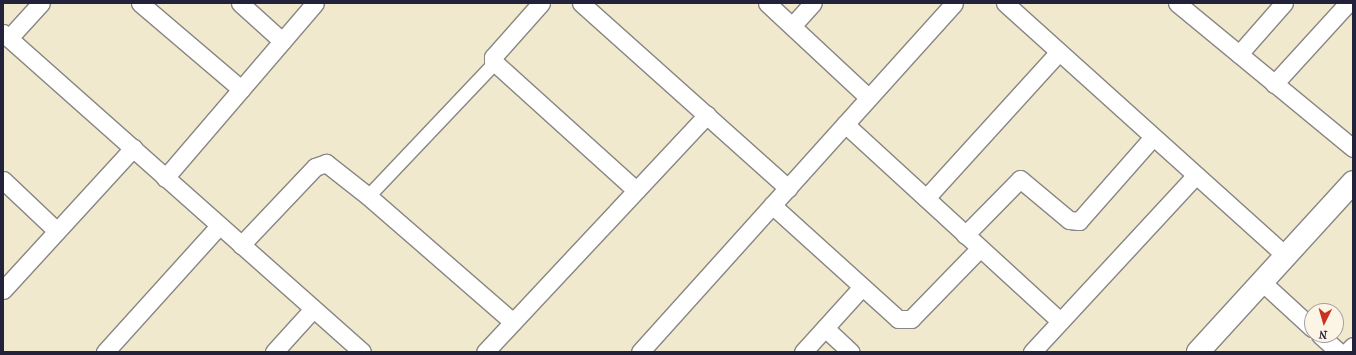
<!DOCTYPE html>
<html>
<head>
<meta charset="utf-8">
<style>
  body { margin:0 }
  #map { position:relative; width:1356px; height:355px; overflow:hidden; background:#f0e9cd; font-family:"IM FELL French Canon",serif }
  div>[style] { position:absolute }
  .roads { filter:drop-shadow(1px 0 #898684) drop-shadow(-1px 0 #898684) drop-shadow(0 1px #898684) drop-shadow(0 -1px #898684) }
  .pedestrian>* { height:13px; margin:-6.5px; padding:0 6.5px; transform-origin:6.5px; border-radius:6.5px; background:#fff }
  .minor>* { height:17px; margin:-8.5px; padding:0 8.5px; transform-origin:8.5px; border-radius:8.5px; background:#fff }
  .tertiary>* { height:22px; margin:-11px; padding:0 11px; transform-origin:11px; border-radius:11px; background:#fff }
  span { translate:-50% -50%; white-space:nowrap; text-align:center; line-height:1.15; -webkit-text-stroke:3px #fcf5e5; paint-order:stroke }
  .frame { position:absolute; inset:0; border:4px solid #22223b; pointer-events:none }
  .north { position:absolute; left:1304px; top:303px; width:40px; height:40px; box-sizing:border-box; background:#fcf5e5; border:1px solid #a5a1a1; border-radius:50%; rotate:185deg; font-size:11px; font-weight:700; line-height:16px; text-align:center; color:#22223b }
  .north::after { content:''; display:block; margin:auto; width:14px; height:18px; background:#c8321e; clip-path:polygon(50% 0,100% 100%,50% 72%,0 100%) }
</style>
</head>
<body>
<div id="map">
  <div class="roads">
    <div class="pedestrian">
      <div style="left:368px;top:196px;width:183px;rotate:-46.5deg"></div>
    </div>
    <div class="minor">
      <div style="left:140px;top:3px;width:133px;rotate:40.4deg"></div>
      <div style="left:240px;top:3px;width:57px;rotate:42.1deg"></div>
      <div style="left:541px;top:3px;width:72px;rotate:131.6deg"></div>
      <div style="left:493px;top:57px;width:4px;rotate:90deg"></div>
      <div style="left:493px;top:61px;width:193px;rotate:42.1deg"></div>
      <div style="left:581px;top:3px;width:278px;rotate:41.8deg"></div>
      <div style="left:767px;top:3px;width:139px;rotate:43deg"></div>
      <div style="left:1005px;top:3px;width:378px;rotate:42deg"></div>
      <div style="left:1177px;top:3px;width:228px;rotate:39.5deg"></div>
      <div style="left:792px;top:26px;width:31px;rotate:-48deg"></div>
      <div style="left:3px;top:33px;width:480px;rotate:41.6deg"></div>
      <div style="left:9px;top:38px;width:47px;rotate:-47.6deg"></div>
      <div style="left:1239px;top:54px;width:68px;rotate:-48.6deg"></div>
      <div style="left:1274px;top:84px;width:110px;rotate:-47.6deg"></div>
      <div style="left:845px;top:124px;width:292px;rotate:42.5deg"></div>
      <div style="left:165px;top:178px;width:230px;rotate:-49.4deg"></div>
      <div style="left:3px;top:180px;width:74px;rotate:43.4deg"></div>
      <div style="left:926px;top:198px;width:197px;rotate:-47.7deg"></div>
      <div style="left:772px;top:205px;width:170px;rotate:42.1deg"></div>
      <div style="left:898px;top:319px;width:13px"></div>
      <div style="left:911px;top:319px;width:99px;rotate:-45.8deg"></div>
      <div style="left:965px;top:235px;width:78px;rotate:-45.5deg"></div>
      <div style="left:1020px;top:179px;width:64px;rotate:39.9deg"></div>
      <div style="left:1069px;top:220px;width:10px;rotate:6deg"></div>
      <div style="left:1079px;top:221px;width:112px;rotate:-48.6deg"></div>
      <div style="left:241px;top:245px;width:108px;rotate:-46.5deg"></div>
      <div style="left:315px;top:167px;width:12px;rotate:-20deg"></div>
      <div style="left:326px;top:163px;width:53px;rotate:38.2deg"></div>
      <div style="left:368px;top:196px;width:192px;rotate:41deg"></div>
      <div style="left:1262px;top:282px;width:68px;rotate:42.6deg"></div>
      <div style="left:3px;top:290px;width:193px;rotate:-47.5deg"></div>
      <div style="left:825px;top:328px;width:35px;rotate:43deg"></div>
      <div style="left:1320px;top:335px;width:25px;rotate:42deg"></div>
      <div style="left:105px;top:352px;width:170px;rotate:-47.9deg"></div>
      <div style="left:274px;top:352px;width:58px;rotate:-47.8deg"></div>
      <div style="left:485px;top:352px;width:325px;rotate:-46.9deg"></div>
      <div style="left:640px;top:352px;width:469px;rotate:-48deg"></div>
      <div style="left:803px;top:352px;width:88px;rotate:-47.8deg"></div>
      <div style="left:1032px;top:352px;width:241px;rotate:-47.2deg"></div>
      <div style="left:1347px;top:352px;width:8px;rotate:-45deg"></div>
    </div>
    <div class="tertiary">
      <div style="left:1198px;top:352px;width:230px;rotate:-47.6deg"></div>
    </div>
  </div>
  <div class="frame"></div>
  <div class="north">N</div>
</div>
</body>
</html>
